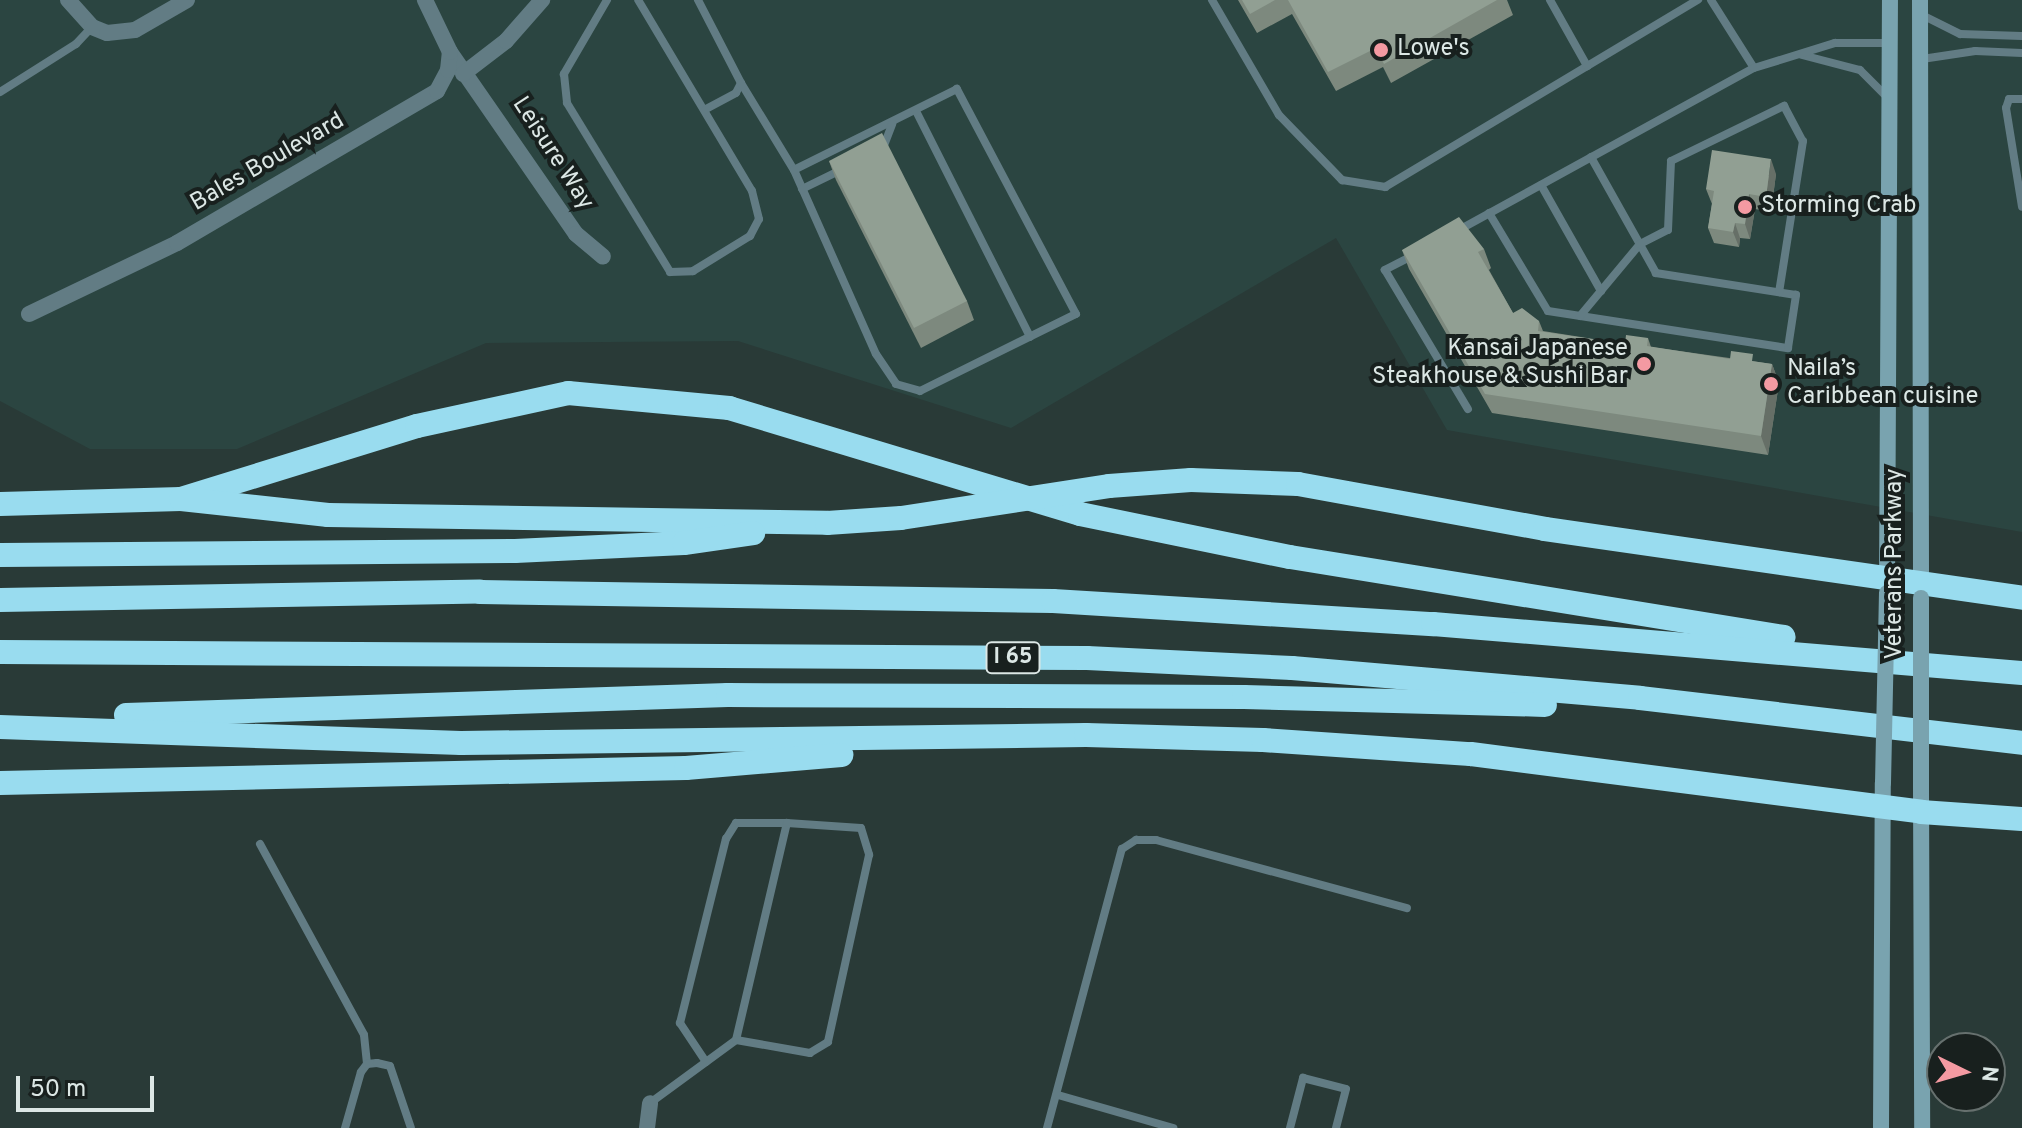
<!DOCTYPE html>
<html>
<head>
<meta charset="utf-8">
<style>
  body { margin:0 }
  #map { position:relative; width:2022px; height:1128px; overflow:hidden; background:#293a37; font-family:Overpass,sans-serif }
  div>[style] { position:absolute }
  .built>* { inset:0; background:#2b4541 }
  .lane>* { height:8px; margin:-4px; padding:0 4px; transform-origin:4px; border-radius:4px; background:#627c84 }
  .street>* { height:16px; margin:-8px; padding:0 8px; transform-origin:8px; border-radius:8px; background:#627c84 }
  .secondary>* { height:16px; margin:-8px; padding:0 8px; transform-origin:8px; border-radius:8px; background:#79a3af }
  .highway>* { height:24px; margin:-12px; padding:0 12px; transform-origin:12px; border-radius:12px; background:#99dcef }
  .secondary-bridge>* { height:16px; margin:-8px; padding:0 8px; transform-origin:8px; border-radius:8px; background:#79a3af }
  .highway-bridge>* { height:24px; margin:-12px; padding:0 12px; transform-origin:12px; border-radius:12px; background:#99dcef }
  .wall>* { inset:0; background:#7d897e }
  .shaded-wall>* { inset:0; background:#666f67 }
  .building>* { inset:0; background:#919f93 }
  .dots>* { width:22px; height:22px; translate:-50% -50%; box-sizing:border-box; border:4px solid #18201e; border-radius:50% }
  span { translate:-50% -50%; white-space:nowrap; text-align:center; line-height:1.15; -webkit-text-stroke:8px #18201e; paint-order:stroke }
  .shield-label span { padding:2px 6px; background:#18201e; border:2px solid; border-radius:6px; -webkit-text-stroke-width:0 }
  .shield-label { font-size:22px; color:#dce7e5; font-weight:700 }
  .poi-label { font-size:24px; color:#dce7e5 }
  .left { translate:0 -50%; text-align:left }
  .right { translate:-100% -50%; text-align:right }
  .street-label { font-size:24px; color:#dce7e5 }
  .north { position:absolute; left:1926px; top:1032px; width:80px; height:80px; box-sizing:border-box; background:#18201e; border:2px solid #66706e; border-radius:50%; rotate:95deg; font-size:22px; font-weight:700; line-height:32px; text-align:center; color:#dce7e5 }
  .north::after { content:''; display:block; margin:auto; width:28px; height:36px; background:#f49aa2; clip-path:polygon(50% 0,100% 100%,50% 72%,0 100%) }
  .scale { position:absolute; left:16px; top:1076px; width:138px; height:36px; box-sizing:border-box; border:4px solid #dce7e5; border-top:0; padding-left:10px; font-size:24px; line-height:28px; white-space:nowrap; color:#dce7e5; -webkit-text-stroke:6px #18201e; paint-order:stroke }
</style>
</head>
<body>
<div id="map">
  <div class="built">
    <div style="clip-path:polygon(0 0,2022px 0,2022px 532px,1447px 430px,1336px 238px,1011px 428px,738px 341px,486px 343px,237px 449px,90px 449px,0 401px)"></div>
  </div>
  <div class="lane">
    <div style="left:607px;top:0;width:86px;rotate:120.2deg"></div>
    <div style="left:564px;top:74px;width:29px;rotate:84deg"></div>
    <div style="left:567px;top:103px;width:198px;rotate:58.6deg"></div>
    <div style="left:670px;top:272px;width:23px;rotate:-2deg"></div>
    <div style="left:693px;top:271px;width:67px;rotate:-31.6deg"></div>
    <div style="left:750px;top:236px;width:19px;rotate:-62deg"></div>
    <div style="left:759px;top:219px;width:29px;rotate:-104deg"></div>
    <div style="left:752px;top:191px;width:222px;rotate:-120.8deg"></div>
    <div style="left:698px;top:0;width:93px;rotate:62.6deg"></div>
    <div style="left:741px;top:83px;width:11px;rotate:117deg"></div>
    <div style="left:736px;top:93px;width:34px;rotate:152deg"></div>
    <div style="left:1212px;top:0;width:133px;rotate:59.8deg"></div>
    <div style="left:1279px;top:115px;width:91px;rotate:45.9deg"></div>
    <div style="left:1342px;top:180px;width:44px;rotate:9.2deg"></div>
    <div style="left:1385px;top:187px;width:365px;rotate:-30.9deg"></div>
    <div style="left:1550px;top:0;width:76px;rotate:60.7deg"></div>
    <div style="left:1711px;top:0;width:80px;rotate:57.7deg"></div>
    <div style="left:1920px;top:14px;width:45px;rotate:26.6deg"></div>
    <div style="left:1960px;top:34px;width:62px;rotate:1.8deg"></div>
    <div style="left:1802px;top:55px;width:60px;rotate:14.5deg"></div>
    <div style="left:1860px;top:70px;width:38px;rotate:45deg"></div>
    <div style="left:1922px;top:59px;width:54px;rotate:-8.6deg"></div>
    <div style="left:1975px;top:51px;width:47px;rotate:2.4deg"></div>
    <div style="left:741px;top:83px;width:102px;rotate:58.7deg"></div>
    <div style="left:794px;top:170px;width:201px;rotate:66deg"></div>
    <div style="left:876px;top:354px;width:36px;rotate:56deg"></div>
    <div style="left:896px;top:384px;width:25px;rotate:16deg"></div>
    <div style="left:920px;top:391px;width:174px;rotate:-26.3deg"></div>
    <div style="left:1076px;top:314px;width:255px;rotate:-117.9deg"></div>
    <div style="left:957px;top:89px;width:182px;rotate:153.6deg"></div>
    <div style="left:0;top:92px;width:90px;rotate:-32.3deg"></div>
    <div style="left:76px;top:44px;width:23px;rotate:-47deg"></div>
    <div style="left:2022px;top:99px;width:13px;rotate:180deg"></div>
    <div style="left:2009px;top:99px;width:9px;rotate:108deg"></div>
    <div style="left:2006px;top:108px;width:100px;rotate:80.8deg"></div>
    <div style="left:916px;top:111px;width:253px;rotate:63.2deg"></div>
    <div style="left:883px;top:148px;width:26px;rotate:-69deg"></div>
    <div style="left:1541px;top:185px;width:122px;rotate:60.5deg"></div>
    <div style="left:802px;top:189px;width:43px;rotate:-26deg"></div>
    <div style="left:1489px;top:213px;width:114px;rotate:59deg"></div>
    <div style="left:1548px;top:311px;width:243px;rotate:8.8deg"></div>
    <div style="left:1788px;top:348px;width:54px;rotate:-81.4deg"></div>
    <div style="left:1796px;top:295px;width:142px;rotate:-171.1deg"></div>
    <div style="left:1656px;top:273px;width:133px;rotate:-119.3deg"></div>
    <div style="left:1457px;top:231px;width:339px;rotate:-28.8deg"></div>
    <div style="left:1754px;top:68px;width:85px;rotate:-17.2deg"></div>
    <div style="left:1835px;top:43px;width:54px"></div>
    <div style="left:1414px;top:255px;width:33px;rotate:153deg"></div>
    <div style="left:1385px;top:270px;width:162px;rotate:59.2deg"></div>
    <div style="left:1580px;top:316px;width:94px;rotate:-50.2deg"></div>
    <div style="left:1640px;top:244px;width:31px;rotate:-27deg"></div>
    <div style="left:1668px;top:230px;width:69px;rotate:-87.5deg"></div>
    <div style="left:1671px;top:161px;width:126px;rotate:-26deg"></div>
    <div style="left:1784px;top:106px;width:40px;rotate:62deg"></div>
    <div style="left:1803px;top:141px;width:153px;rotate:99deg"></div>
    <div style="left:260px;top:844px;width:217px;rotate:61.4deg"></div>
    <div style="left:364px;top:1035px;width:29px;rotate:84deg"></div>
    <div style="left:706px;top:1062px;width:47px;rotate:-123.7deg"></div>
    <div style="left:680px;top:1023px;width:190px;rotate:-76deg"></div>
    <div style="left:726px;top:839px;width:19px;rotate:-58deg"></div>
    <div style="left:736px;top:823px;width:51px"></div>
    <div style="left:1058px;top:1095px;width:120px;rotate:16deg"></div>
    <div style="left:650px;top:1103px;width:107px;rotate:-36.2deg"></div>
    <div style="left:736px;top:1040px;width:223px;rotate:-76.8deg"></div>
    <div style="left:787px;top:823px;width:74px;rotate:3.9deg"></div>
    <div style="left:861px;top:828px;width:28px;rotate:73deg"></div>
    <div style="left:869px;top:855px;width:191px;rotate:102.4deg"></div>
    <div style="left:828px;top:1042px;width:21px;rotate:149deg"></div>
    <div style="left:810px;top:1053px;width:75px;rotate:-170deg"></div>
    <div style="left:345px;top:1128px;width:58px;rotate:-74.1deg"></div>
    <div style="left:361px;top:1072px;width:10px;rotate:-53deg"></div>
    <div style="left:367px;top:1064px;width:10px;rotate:-6deg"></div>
    <div style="left:377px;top:1063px;width:13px;rotate:13deg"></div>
    <div style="left:390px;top:1066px;width:65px;rotate:71.3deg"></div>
    <div style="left:1047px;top:1128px;width:289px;rotate:-75deg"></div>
    <div style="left:1122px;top:849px;width:17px;rotate:-33deg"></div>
    <div style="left:1136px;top:840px;width:20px"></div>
    <div style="left:1156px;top:840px;width:260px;rotate:15.2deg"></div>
    <div style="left:1290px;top:1128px;width:52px;rotate:-75.4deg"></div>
    <div style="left:1303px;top:1078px;width:44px;rotate:14.3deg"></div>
    <div style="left:1346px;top:1089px;width:40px;rotate:104.4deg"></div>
  </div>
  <div class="street">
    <div style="left:68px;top:0;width:36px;rotate:48deg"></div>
    <div style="left:92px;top:27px;width:16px;rotate:22deg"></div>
    <div style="left:107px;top:33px;width:28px;rotate:-6deg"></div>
    <div style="left:135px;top:30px;width:60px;rotate:-30deg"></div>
    <div style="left:450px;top:52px;width:221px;rotate:55.3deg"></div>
    <div style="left:576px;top:234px;width:35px;rotate:40deg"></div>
    <div style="left:463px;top:74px;width:54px;rotate:-37.5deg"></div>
    <div style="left:506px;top:41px;width:55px;rotate:-48.7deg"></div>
    <div style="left:29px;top:314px;width:164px;rotate:-25.6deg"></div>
    <div style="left:177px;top:243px;width:301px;rotate:-30.3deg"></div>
    <div style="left:437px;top:91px;width:24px;rotate:-62deg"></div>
    <div style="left:448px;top:70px;width:18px;rotate:-84deg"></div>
    <div style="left:450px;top:52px;width:58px;rotate:-115.7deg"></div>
    <div style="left:647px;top:1128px;width:25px;rotate:-83deg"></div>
  </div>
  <div class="secondary">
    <div style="left:1920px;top:0;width:590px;rotate:89.9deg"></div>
    <div style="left:1887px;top:586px;width:586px;rotate:-89.71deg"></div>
    <div style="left:1921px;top:788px;width:340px;rotate:89.8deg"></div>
    <div style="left:1881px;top:1128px;width:345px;rotate:-89.7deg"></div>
  </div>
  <div class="highway">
    <div style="left:1109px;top:486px;width:82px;rotate:-4.2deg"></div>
    <div style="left:1191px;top:480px;width:107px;rotate:2.1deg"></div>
    <div style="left:1298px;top:484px;width:251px;rotate:10.3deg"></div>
    <div style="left:1545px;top:529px;width:482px;rotate:8.2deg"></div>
    <div style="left:181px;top:499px;width:247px;rotate:-17.2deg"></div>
    <div style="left:417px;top:426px;width:155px;rotate:-12.3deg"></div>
    <div style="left:568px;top:393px;width:162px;rotate:5.3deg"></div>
    <div style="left:729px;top:408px;width:367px;rotate:16.8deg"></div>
    <div style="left:1080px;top:514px;width:214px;rotate:11.6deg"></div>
    <div style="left:1290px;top:557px;width:500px;rotate:9.2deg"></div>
    <div style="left:0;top:504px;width:181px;rotate:-1.6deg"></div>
    <div style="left:181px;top:499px;width:148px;rotate:6.2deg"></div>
    <div style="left:328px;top:515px;width:499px;rotate:0.9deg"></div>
    <div style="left:827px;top:523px;width:74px;rotate:-3.9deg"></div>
    <div style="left:0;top:555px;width:515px;rotate:-0.45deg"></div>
    <div style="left:515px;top:551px;width:169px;rotate:-2.7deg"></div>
    <div style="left:684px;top:543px;width:70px;rotate:-8.2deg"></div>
    <div style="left:0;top:600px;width:480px;rotate:-1deg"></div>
    <div style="left:480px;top:592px;width:573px;rotate:0.9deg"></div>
    <div style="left:1053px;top:601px;width:381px;rotate:3.5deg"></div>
    <div style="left:1433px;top:624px;width:591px;rotate:4.76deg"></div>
    <div style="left:0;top:652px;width:1087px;rotate:0.32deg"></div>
    <div style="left:1087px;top:658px;width:205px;rotate:2.8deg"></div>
    <div style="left:1292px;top:668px;width:349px;rotate:4.9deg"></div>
    <div style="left:1640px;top:698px;width:385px;rotate:6.7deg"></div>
    <div style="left:126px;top:715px;width:602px;rotate:-1.9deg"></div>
    <div style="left:728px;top:695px;width:516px;rotate:0.22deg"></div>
    <div style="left:1244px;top:697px;width:301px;rotate:1.5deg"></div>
    <div style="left:0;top:727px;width:461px;rotate:2deg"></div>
    <div style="left:461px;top:743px;width:625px;rotate:-0.73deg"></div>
    <div style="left:1086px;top:735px;width:177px;rotate:1.6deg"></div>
    <div style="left:1263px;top:740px;width:208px;rotate:3.9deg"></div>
    <div style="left:1471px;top:754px;width:454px;rotate:7.3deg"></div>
    <div style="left:1921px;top:812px;width:101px;rotate:4deg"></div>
    <div style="left:0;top:783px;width:686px;rotate:-1.25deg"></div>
    <div style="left:686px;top:768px;width:156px;rotate:-4.8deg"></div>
  </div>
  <div class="secondary-bridge">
    <div style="left:1883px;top:783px;width:190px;rotate:-88.8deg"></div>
    <div style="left:1921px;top:788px;width:190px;rotate:-90deg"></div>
  </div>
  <div class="highway-bridge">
    <div style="left:901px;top:518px;width:210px;rotate:-8.7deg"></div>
  </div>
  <div class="wall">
    <div style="clip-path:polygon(1238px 0,1507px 0,1513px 15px,1391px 83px,1383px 67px,1336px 91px,1292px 14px,1257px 33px)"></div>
    <div style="clip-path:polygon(829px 161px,967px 301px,974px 320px,921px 348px,836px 180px)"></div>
    <div style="clip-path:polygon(1776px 174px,1771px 212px,1755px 209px,1750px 239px,1740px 238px,1739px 247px,1714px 243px,1708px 228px,1712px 204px,1706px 189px)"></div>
    <div style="clip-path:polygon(1484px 249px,1491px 268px,1489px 270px,1513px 313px,1539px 321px,1543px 331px,1625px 344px,1648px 338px,1651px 347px,1772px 364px,1779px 383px,1768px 455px,1492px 413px,1409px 269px,1402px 250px)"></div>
  </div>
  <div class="shaded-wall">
    <div style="clip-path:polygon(1771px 159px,1776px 174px,1771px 212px,1766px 197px)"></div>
    <div style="clip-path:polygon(1749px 194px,1755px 209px,1750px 239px,1745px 224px)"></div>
    <div style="clip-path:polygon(1735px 223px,1740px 238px,1739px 247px,1733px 232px)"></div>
    <div style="clip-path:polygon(1772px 364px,1779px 383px,1768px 455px,1761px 436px)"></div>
  </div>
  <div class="building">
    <div style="clip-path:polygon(1242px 0,1275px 0,1250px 14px)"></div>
    <div style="clip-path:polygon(1288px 0,1497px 0,1384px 64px,1376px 48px,1328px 72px)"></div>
    <div style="clip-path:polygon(882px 133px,967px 301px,914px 328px,829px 161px)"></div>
    <div style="clip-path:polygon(1712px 150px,1771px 159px,1766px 197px,1749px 194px,1745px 224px,1735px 223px,1733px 232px,1708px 228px,1714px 191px,1706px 189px)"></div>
    <div style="clip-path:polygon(1459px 217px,1484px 249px,1478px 252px,1513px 313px,1522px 308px,1539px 321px,1538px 331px,1625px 344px,1626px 335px,1648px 338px,1647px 346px,1730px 359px,1731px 351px,1753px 354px,1752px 361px,1772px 364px,1761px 436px,1485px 394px,1402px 250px)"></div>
  </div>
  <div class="dots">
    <div style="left:1381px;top:50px;background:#f49aa2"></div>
    <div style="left:1745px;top:207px;background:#f49aa2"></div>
    <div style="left:1644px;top:364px;background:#f49aa2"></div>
    <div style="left:1771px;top:384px;background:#f49aa2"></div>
  </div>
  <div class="shield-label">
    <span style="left:1013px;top:658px">I 65</span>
  </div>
  <div class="poi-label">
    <span class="left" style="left:1397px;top:50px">Lowe's</span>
    <span class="left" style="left:1761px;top:207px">Storming Crab</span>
    <span class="right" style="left:1628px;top:364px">Kansai Japanese<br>Steakhouse &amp; Sushi Bar</span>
    <span class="left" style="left:1787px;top:384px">Naila’s<br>Caribbean cuisine</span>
  </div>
  <div class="street-label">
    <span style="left:552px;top:154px;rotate:57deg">Leisure Way</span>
    <span style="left:268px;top:163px;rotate:-30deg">Bales Boulevard</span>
    <span style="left:1896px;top:564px;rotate:-90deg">Veterans Parkway</span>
  </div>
  <div class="north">N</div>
  <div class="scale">50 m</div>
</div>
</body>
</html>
